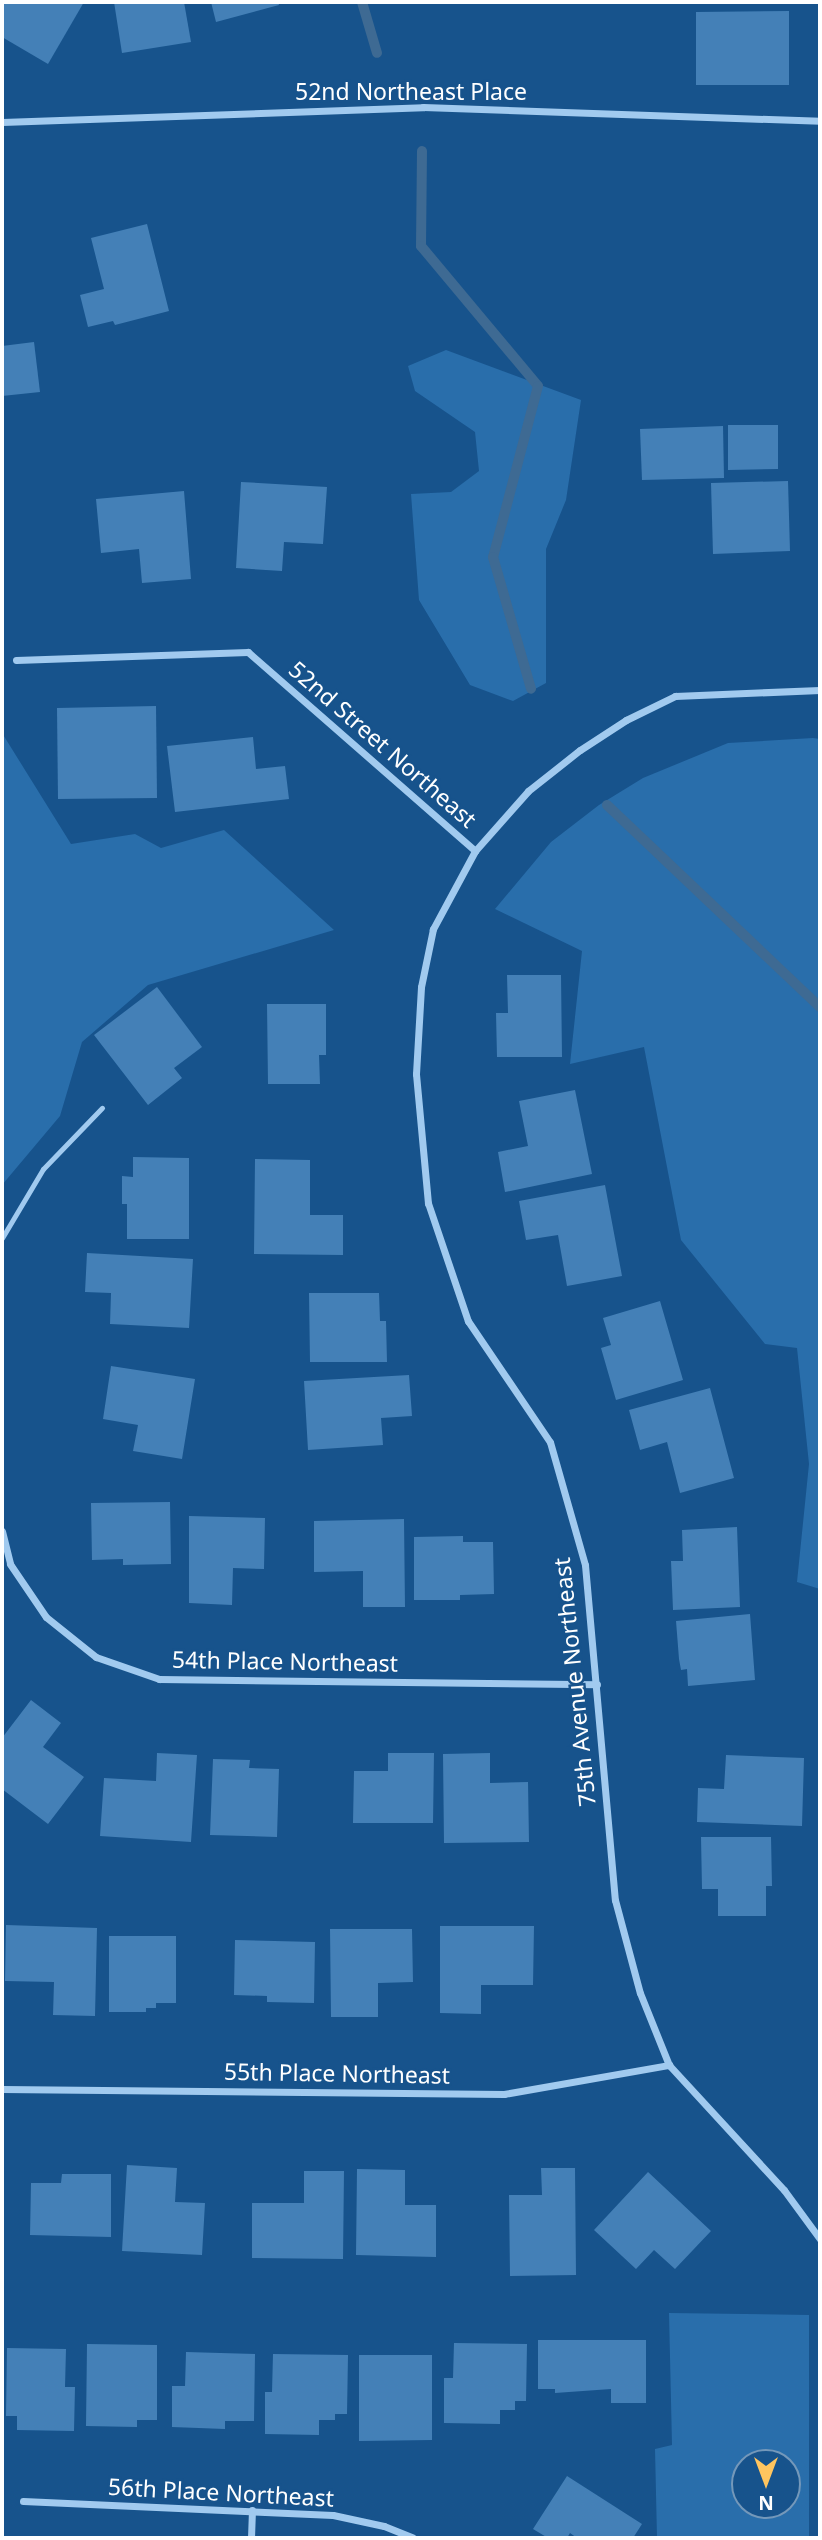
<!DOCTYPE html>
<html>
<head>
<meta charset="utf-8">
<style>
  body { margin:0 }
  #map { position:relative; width:822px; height:2540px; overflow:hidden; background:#17538c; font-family:"Noto Sans",sans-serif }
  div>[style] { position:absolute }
  .green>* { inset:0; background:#296eab }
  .stream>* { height:10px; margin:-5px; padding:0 5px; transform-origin:5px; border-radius:5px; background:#3e6a93 }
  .building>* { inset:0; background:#4480b7 }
  .lane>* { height:5px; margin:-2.5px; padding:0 2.5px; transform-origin:2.5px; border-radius:2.5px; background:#a1caef }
  .street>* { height:7px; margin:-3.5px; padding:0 3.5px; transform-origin:3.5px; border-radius:3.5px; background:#a1caef }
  span { translate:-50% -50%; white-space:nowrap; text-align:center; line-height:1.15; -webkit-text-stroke:5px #17538c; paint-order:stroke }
  .street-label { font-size:23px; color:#fff }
  .frame { position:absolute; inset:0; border:4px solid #fff; pointer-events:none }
  .north { position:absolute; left:731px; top:2449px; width:70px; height:70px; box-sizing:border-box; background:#17538c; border:2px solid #7498ba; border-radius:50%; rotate:180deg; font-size:19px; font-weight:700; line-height:28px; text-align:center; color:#fff }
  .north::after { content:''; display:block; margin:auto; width:24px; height:32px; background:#ffc55f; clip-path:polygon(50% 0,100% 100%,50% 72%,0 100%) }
</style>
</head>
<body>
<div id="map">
  <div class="green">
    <div style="clip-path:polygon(446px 350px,581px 400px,566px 500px,546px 549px,546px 683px,513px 701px,470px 685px,419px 600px,411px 494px,451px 492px,479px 471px,475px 432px,415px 391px,408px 366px)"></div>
    <div style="clip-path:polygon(2px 733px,71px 844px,135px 834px,161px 848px,224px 830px,334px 930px,148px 985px,82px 1042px,60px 1116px,2px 1185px)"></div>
    <div style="clip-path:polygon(813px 738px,820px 739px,820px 1589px,797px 1582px,809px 1464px,797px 1348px,765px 1344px,681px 1240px,644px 1047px,570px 1064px,582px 951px,495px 909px,551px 842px,599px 805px,643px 778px,728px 743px)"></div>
    <div style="clip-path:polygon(evenodd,669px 2313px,809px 2315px,809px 2538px,657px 2538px,655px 2449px,672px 2445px,669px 2313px,745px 2463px,787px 2463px,787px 2505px,745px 2505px,745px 2463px)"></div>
  </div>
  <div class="stream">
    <div style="left:362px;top:2px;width:53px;rotate:73.6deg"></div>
    <div style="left:422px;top:151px;width:95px;rotate:90.6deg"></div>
    <div style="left:421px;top:246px;width:182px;rotate:50.1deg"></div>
    <div style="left:538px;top:386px;width:177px;rotate:104.7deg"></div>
    <div style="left:493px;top:557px;width:137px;rotate:73.9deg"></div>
    <div style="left:607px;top:805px;width:294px;rotate:43.5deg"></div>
  </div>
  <div class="building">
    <div style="clip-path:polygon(2px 2px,84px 2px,48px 64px,2px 37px)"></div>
    <div style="clip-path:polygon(114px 2px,184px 2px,191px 42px,122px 53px)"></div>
    <div style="clip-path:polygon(211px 2px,278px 2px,279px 5px,216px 22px)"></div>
    <div style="clip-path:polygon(789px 11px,789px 85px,696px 85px,696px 12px)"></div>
    <div style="clip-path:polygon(147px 224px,169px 311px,115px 325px,113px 321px,88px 327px,80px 295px,104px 289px,91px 238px)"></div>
    <div style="clip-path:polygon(34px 342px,40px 392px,2px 396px,2px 346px)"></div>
    <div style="clip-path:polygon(728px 425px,778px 425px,778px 469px,728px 470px)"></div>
    <div style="clip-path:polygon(723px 426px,724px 478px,642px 480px,640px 429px)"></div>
    <div style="clip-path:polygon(788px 481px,790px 551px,713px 554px,711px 483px)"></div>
    <div style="clip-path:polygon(241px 482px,327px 487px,323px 544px,284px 542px,282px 571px,236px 568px)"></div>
    <div style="clip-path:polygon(184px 491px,191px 579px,142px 583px,139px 549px,101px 553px,96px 499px)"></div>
    <div style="clip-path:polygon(156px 706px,157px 798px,58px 799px,57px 708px)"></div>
    <div style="clip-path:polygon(253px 737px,256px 769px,285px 766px,289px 799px,175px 812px,167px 746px)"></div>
    <div style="clip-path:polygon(507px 975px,561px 975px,562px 1057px,497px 1057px,496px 1013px,508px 1013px)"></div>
    <div style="clip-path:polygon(157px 987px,202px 1047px,174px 1068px,182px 1078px,148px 1105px,94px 1035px)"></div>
    <div style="clip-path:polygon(267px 1004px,326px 1004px,326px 1055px,319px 1055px,320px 1084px,268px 1084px)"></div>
    <div style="clip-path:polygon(575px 1090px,592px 1174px,505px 1192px,498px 1152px,528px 1146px,519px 1101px)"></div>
    <div style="clip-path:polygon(133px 1157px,189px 1158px,189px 1239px,127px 1239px,127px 1204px,122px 1204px,122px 1176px,133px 1177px)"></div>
    <div style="clip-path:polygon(255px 1159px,310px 1160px,310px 1215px,343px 1215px,343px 1255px,254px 1254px)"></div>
    <div style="clip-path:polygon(605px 1185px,622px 1276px,567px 1286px,558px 1235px,526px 1240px,519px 1201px)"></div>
    <div style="clip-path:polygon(87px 1253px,193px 1259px,189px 1328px,110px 1324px,111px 1293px,85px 1292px)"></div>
    <div style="clip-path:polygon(309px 1293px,379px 1293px,380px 1321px,386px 1321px,387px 1362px,310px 1362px)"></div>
    <div style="clip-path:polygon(660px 1301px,683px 1380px,616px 1400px,601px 1348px,611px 1345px,603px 1318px)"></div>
    <div style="clip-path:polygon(111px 1366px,195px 1379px,182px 1459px,133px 1451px,138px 1425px,103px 1419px)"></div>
    <div style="clip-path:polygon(409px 1375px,412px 1416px,381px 1418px,383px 1445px,308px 1450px,304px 1381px)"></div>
    <div style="clip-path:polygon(710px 1388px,734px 1478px,680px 1493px,667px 1442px,640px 1450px,629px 1410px)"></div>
    <div style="clip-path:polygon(170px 1502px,171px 1564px,123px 1565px,123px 1559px,92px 1560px,91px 1503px)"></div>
    <div style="clip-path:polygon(189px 1516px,265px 1518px,264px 1569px,233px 1568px,232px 1605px,189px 1603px)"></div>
    <div style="clip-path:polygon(404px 1519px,405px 1607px,363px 1607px,363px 1571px,314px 1572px,314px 1521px)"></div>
    <div style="clip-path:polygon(737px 1527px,740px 1607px,673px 1610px,671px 1561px,683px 1561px,682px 1530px)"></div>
    <div style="clip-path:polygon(463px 1536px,463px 1542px,493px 1542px,494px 1594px,460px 1595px,460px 1600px,414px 1600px,414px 1537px)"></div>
    <div style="clip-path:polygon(750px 1614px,755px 1680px,688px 1686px,687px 1669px,681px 1670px,679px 1659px,676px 1621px)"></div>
    <div style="clip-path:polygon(31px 1700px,61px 1723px,43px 1747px,84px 1777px,48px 1824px,2px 1789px,2px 1738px)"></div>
    <div style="clip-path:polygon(157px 1753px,197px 1755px,191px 1842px,100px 1836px,104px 1778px,156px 1781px)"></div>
    <div style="clip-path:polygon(388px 1753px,434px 1753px,433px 1823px,353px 1823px,354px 1771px,388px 1771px)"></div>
    <div style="clip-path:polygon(490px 1753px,490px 1783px,528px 1782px,529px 1842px,444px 1843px,443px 1754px)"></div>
    <div style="clip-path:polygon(726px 1755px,804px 1758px,802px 1826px,697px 1822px,698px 1788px,724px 1789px)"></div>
    <div style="clip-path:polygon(213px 1759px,250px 1760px,249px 1768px,279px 1769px,277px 1837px,210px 1835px)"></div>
    <div style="clip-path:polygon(701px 1837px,771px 1837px,772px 1886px,766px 1886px,766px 1916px,718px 1916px,718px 1889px,702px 1889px)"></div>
    <div style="clip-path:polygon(6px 1925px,97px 1928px,95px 2016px,53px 2015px,54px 1982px,5px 1981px)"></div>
    <div style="clip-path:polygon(440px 1926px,534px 1926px,533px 1985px,481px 1985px,481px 2014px,440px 2013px)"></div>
    <div style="clip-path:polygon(330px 1929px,412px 1929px,413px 1982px,378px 1983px,378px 2017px,331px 2017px)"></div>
    <div style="clip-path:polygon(109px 1936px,176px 1936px,176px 2003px,156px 2003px,156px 2008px,146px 2008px,146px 2012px,109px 2012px)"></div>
    <div style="clip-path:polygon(235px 1940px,315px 1942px,314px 2003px,267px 2002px,267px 1996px,234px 1995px)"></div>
    <div style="clip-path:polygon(127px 2165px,177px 2168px,175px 2202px,205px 2203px,202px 2255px,122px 2251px)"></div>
    <div style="clip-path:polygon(541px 2168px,575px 2168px,576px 2275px,510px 2276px,509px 2195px,542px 2195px)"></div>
    <div style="clip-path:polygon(357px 2169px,405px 2170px,405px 2205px,436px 2205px,436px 2257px,356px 2255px)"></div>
    <div style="clip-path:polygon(304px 2171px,344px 2171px,343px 2259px,252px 2258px,252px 2203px,304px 2203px)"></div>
    <div style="clip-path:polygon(648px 2172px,711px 2231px,675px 2269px,654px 2250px,636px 2269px,594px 2230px)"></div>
    <div style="clip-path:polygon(62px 2174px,111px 2174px,111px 2237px,30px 2235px,31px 2183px,61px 2183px)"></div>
    <div style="clip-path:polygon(538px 2340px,646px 2340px,646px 2403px,611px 2403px,611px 2389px,555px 2393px,555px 2389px,538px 2389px)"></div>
    <div style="clip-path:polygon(454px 2343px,527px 2344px,526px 2401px,515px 2401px,515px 2410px,500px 2410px,500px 2424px,444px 2423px,444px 2378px,453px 2378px)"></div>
    <div style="clip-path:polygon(87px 2344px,157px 2345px,157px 2420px,137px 2420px,137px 2427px,86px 2426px)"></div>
    <div style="clip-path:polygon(7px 2348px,66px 2349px,65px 2387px,75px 2387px,74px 2431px,17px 2430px,17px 2416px,6px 2416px)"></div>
    <div style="clip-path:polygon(186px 2352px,255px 2354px,254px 2421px,225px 2421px,225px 2429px,172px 2427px,172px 2386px,185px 2386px)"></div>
    <div style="clip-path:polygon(273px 2354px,348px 2355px,347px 2414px,335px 2414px,335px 2420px,319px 2420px,319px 2435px,265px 2434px,265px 2392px,272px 2392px)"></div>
    <div style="clip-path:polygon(359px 2355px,432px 2355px,432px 2440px,359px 2441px)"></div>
    <div style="clip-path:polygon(567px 2476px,642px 2524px,633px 2538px,577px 2538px,570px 2533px,567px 2538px,548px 2538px,533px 2529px)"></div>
  </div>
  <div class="lane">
    <div style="left:2px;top:1238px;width:80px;rotate:-59.3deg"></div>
    <div style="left:43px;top:1169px;width:85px;rotate:-46deg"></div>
  </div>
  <div class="street">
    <div style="left:2px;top:122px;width:421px;rotate:-2deg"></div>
    <div style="left:423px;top:107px;width:397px;rotate:2deg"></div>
    <div style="left:16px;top:660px;width:232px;rotate:-2deg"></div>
    <div style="left:248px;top:652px;width:302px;rotate:41.2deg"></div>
    <div style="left:475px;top:851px;width:80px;rotate:-48.5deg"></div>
    <div style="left:528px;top:791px;width:66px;rotate:-38.3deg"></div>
    <div style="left:580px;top:750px;width:55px;rotate:-33.1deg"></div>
    <div style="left:626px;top:720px;width:55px;rotate:-26.1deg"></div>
    <div style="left:675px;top:696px;width:145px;rotate:-2.4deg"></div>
    <div style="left:475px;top:851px;width:89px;rotate:118.3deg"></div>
    <div style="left:433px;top:929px;width:59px;rotate:101.7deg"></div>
    <div style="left:421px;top:987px;width:87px;rotate:93.3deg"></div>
    <div style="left:416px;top:1074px;width:130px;rotate:84.7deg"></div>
    <div style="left:428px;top:1203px;width:125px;rotate:71.3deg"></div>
    <div style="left:468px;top:1321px;width:146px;rotate:55.9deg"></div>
    <div style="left:550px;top:1442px;width:128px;rotate:74.1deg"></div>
    <div style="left:585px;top:1565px;width:336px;rotate:84.9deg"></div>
    <div style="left:615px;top:1900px;width:96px;rotate:75deg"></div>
    <div style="left:640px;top:1993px;width:78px;rotate:68.1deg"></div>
    <div style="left:669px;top:2065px;width:170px;rotate:47.4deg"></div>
    <div style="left:784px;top:2190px;width:61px;rotate:53.7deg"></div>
    <div style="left:2px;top:1531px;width:34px;rotate:76deg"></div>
    <div style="left:10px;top:1564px;width:64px;rotate:55.8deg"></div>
    <div style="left:46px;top:1617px;width:64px;rotate:38.7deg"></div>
    <div style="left:96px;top:1657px;width:67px;rotate:19.2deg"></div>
    <div style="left:159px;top:1679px;width:438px;rotate:0.7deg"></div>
    <div style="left:2px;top:2089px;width:502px;rotate:0.57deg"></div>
    <div style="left:504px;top:2094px;width:168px;rotate:-10deg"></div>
    <div style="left:23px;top:2501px;width:310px;rotate:2.6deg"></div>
    <div style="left:333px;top:2515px;width:52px;rotate:12.2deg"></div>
    <div style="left:384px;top:2526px;width:31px;rotate:22deg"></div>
    <div style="left:251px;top:2538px;width:28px;rotate:-88deg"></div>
  </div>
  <div class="street-label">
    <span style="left:411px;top:91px">52nd Northeast Place</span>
    <span style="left:383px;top:744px;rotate:41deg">52nd Street Northeast</span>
    <span style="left:285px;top:1661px;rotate:1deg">54th Place Northeast</span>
    <span style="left:574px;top:1682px;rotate:-96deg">75th Avenue Northeast</span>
    <span style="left:337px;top:2073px;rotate:1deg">55th Place Northeast</span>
    <span style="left:221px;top:2492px;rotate:3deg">56th Place Northeast</span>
  </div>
  <div class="frame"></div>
  <div class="north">N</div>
</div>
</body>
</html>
